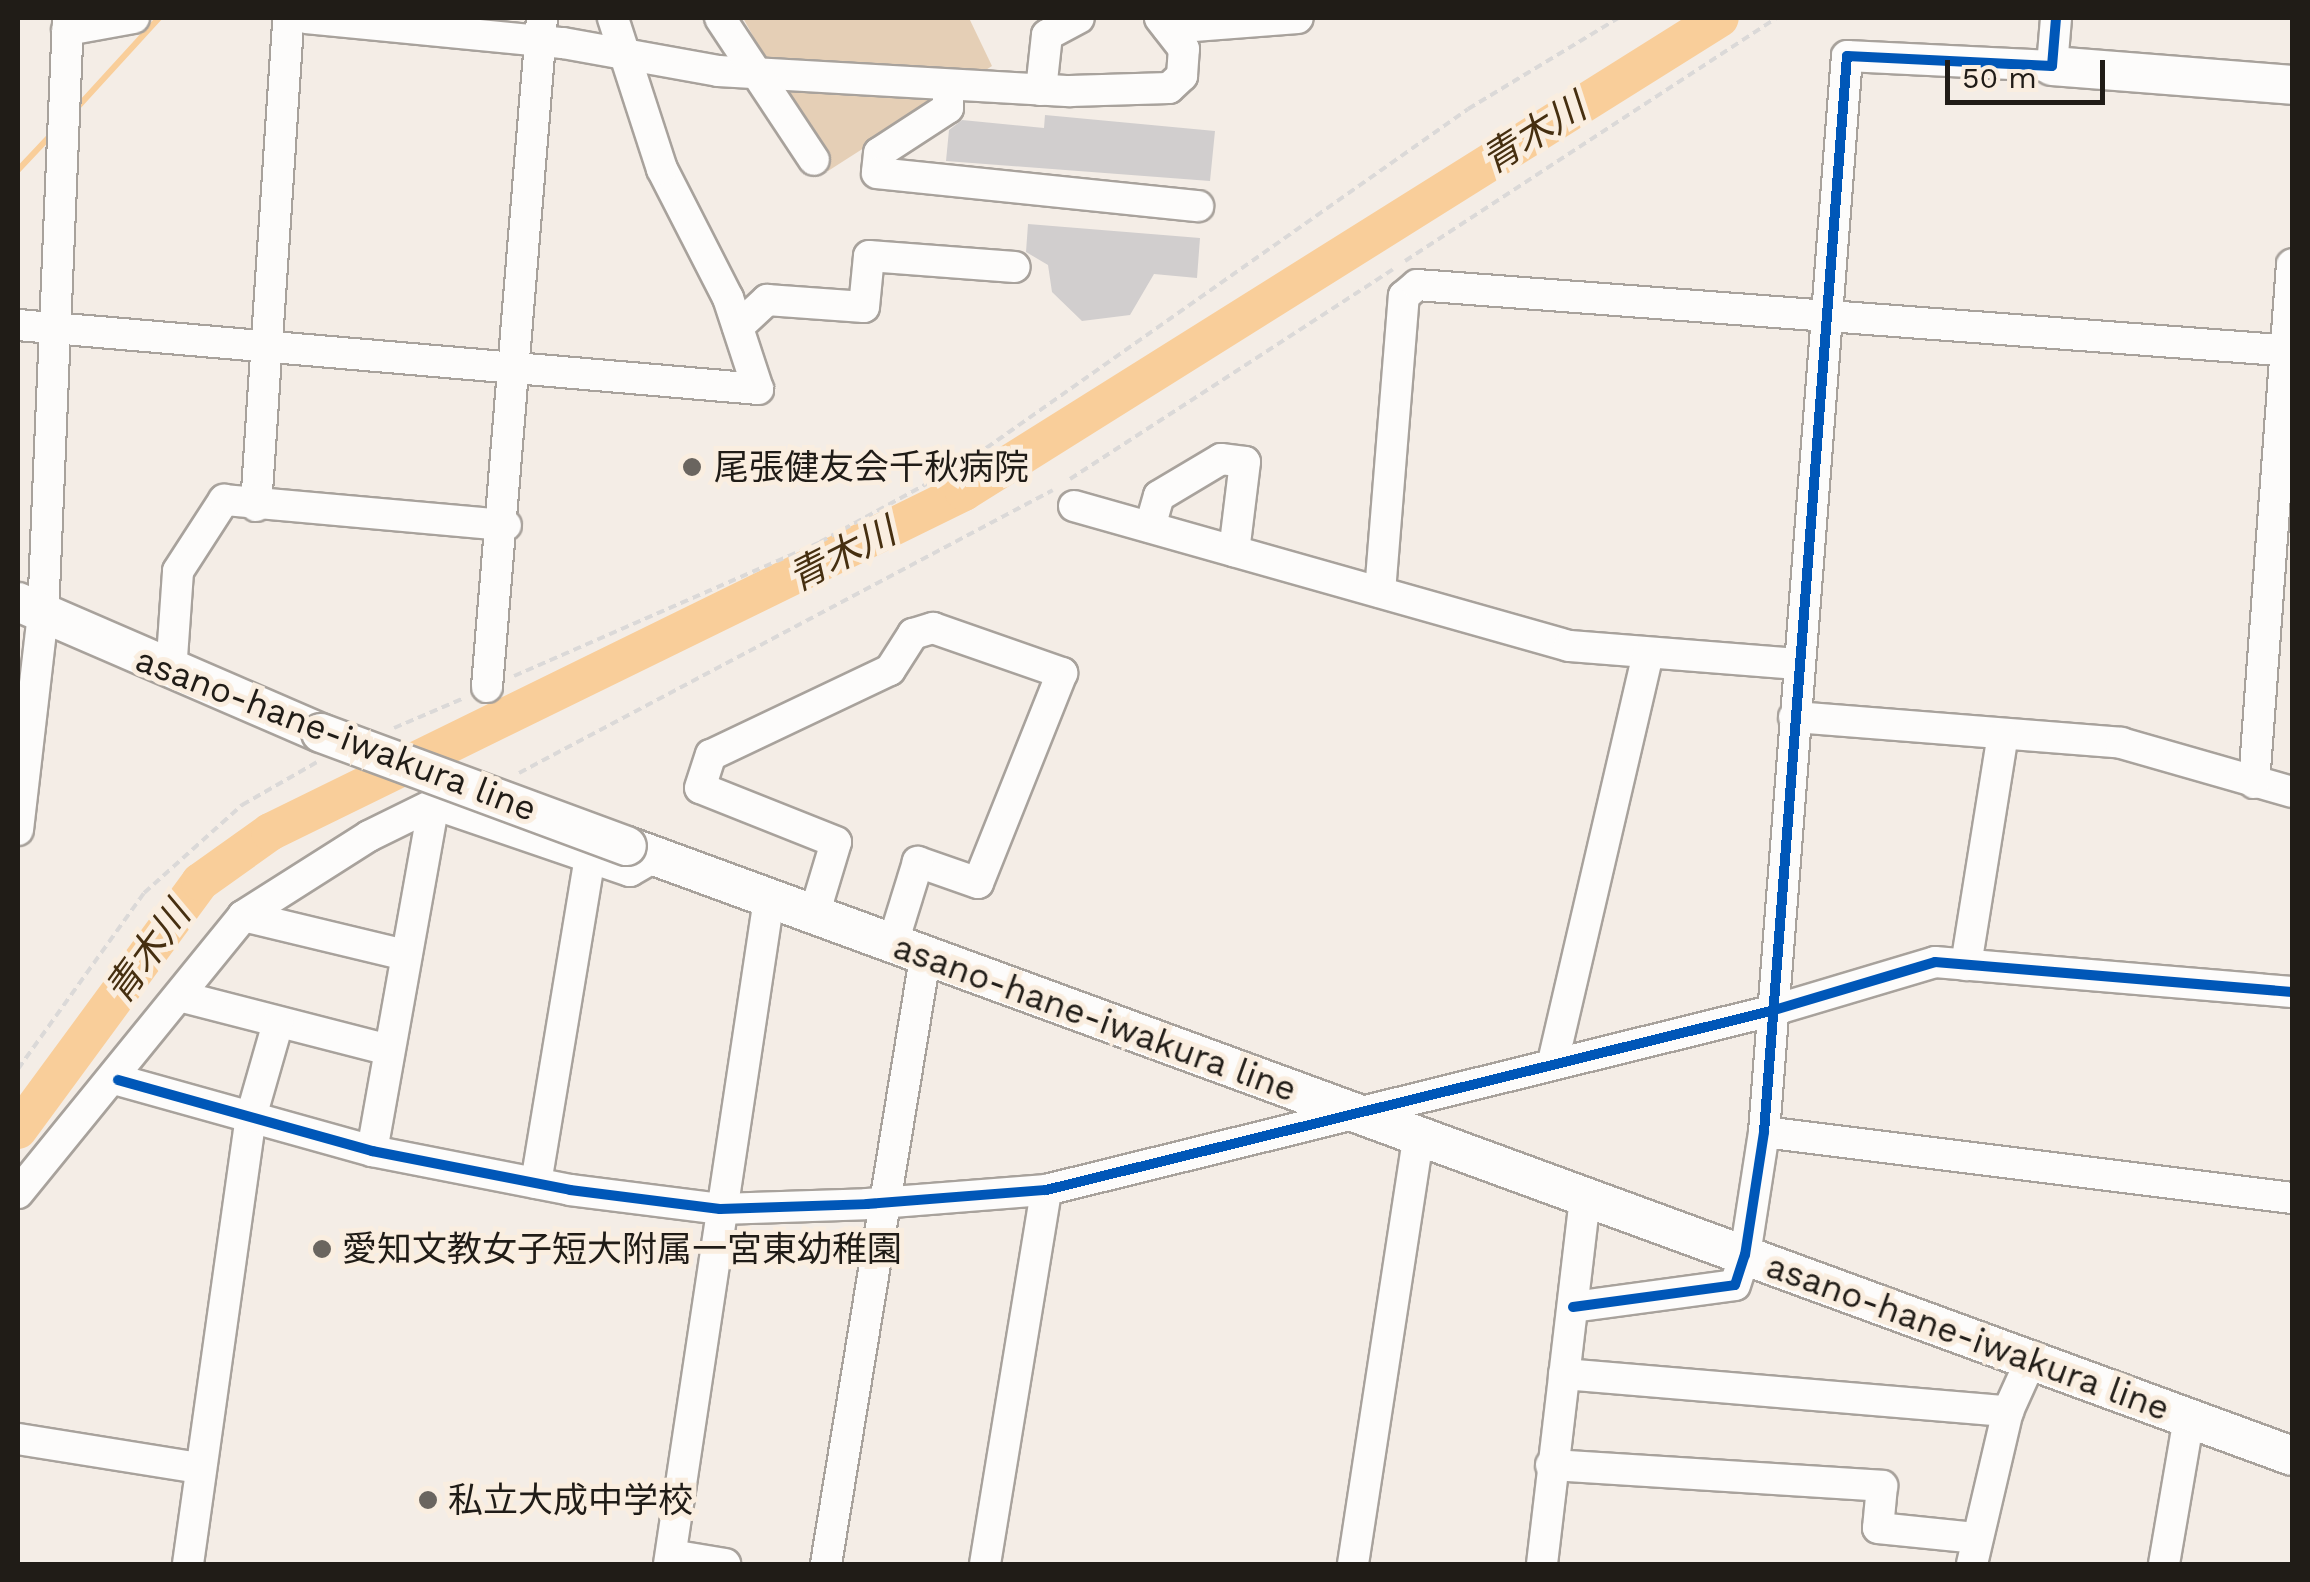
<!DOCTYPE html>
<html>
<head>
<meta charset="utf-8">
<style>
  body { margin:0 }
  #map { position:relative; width:2310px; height:1582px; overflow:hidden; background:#f4ede6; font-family:"Work Sans","Noto Sans JP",sans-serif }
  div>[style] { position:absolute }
  .green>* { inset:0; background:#e5cfb6 }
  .stream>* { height:6px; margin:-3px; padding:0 3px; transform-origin:3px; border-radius:3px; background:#f9ce9a }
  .river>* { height:38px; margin:-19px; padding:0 19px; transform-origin:19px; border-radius:19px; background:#f9ce9a }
  .building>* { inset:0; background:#d1cece }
  .path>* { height:4px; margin-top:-2px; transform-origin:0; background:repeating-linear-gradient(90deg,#dbd9d8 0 8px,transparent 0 13px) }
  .roads { filter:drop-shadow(2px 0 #a8a29c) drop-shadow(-2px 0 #a8a29c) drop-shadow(0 2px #a8a29c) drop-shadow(0 -2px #a8a29c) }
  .minor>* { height:30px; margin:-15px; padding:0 15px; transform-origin:15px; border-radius:15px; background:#fdfcfb }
  .major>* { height:38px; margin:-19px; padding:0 19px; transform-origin:19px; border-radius:19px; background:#fdfcfb }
  .bridges { filter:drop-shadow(2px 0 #a8a29c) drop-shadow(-2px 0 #a8a29c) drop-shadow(0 2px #a8a29c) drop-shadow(0 -2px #a8a29c) }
  .major-bridge>* { height:38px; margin:-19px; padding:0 19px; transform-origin:19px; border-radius:19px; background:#fdfcfb }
  .cycleway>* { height:10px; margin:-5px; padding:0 5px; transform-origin:5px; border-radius:5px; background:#0057b8 }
  .dots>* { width:28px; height:28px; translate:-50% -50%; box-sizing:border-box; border:5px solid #faeee0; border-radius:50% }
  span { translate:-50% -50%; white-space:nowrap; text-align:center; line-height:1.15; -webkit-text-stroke:10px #faeee0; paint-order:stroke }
  .poi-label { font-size:35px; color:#201c17 }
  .left { translate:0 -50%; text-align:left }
  .street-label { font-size:35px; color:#201c17 }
  .water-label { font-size:38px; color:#462f10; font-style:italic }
  .frame { position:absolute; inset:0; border:20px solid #201c17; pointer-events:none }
  .scale { position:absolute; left:1945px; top:60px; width:160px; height:45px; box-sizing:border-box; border:5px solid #201c17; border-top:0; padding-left:12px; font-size:30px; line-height:35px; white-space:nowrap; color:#201c17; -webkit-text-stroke:8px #faeee0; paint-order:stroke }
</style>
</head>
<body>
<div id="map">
  <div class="green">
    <div style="clip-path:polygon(743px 18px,969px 18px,992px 66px,828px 171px)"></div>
  </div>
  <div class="stream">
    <div style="left:74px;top:111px;width:126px;rotate:-47.6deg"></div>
    <div style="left:18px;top:170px;width:48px;rotate:-46.7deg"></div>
  </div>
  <div class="river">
    <div style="left:18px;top:1130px;width:308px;rotate:-53.7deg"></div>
    <div style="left:200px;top:882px;width:86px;rotate:-35.5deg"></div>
    <div style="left:270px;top:832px;width:773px;rotate:-26.1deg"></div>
    <div style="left:964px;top:492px;width:892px;rotate:-32.09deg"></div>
  </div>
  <div class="building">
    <div style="clip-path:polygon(1045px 115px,1215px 131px,1210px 181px,946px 161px,949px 130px,962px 120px,1044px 128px)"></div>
    <div style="clip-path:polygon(1028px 224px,1200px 238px,1197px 278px,1154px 274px,1130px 315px,1082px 321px,1052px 292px,1048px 265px,1026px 252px)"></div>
  </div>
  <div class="path">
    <div style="left:1405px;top:261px;width:444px;rotate:-33.2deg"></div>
    <div style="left:1070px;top:479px;width:385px;rotate:-33deg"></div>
    <div style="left:514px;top:676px;width:334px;rotate:-23.6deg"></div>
    <div style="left:820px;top:542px;width:165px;rotate:-28.6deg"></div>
    <div style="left:965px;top:463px;width:615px;rotate:-35.14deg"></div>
    <div style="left:1468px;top:109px;width:175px;rotate:-31.2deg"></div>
    <div style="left:394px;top:728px;width:76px;rotate:-23.2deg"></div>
    <div style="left:519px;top:773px;width:604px;rotate:-27.92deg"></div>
    <div style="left:18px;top:1069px;width:216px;rotate:-54.4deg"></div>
    <div style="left:144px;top:893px;width:132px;rotate:-41.9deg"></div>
    <div style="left:242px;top:805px;width:86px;rotate:-29.8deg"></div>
  </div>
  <div class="roads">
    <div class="minor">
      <div style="left:306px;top:18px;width:258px;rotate:5.6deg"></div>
      <div style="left:563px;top:43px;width:158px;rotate:10.2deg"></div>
      <div style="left:718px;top:71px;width:353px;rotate:3.3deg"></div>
      <div style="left:1070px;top:91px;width:99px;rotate:-1.7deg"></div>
      <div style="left:1169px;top:88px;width:18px;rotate:-43deg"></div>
      <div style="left:1182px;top:76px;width:27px;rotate:-86deg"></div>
      <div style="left:1184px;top:49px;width:39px;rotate:-128deg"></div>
      <div style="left:720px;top:18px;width:170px;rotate:56.5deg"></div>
      <div style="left:1168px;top:28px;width:130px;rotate:-4.4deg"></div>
      <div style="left:67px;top:30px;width:68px;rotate:-10.2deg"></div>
      <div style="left:948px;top:85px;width:23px;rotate:90deg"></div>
      <div style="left:948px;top:108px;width:82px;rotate:146.9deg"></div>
      <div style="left:879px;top:153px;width:20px;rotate:96deg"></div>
      <div style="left:877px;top:173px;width:323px;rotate:5.9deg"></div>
      <div style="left:1041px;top:90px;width:55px;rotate:-83.8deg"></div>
      <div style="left:1047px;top:35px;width:36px;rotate:-28deg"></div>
      <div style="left:18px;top:325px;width:743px;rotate:4.94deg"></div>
      <div style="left:758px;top:389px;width:96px;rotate:-108.2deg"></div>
      <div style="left:728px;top:298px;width:145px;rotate:-117.1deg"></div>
      <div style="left:662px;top:169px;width:159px;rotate:-108deg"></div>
      <div style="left:738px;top:327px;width:40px;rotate:-43deg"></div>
      <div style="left:767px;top:300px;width:97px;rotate:4.1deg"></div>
      <div style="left:864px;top:307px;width:51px;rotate:-84.4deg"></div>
      <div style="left:869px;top:256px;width:146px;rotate:4.3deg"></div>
      <div style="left:256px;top:506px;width:489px;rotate:-86.2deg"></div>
      <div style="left:1074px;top:506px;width:514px;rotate:15.79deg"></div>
      <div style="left:1569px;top:646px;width:230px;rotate:4.5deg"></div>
      <div style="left:1150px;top:527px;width:32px;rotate:-74deg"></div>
      <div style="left:1159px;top:496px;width:72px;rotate:-30.8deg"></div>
      <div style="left:1221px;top:459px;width:24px;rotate:7deg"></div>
      <div style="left:1245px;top:462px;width:90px;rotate:97deg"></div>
      <div style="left:1380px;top:592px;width:297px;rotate:-85.4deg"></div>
      <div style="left:1404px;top:296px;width:17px;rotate:-40deg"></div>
      <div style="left:1417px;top:285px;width:877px;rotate:4.31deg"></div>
      <div style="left:171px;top:672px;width:101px;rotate:-86deg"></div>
      <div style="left:178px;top:571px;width:85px;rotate:-57.1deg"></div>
      <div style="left:224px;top:500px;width:283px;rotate:5.1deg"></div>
      <div style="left:487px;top:687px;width:671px;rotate:-85.3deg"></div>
      <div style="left:1794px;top:717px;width:328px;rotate:4.5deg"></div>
      <div style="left:2121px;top:743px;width:178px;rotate:16deg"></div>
      <div style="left:2254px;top:783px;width:520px;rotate:-85.81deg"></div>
      <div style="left:18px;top:830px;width:216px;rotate:-83.4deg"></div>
      <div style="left:43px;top:615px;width:598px;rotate:-87.6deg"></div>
      <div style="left:814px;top:915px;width:76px;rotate:-73.2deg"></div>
      <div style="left:836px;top:842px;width:146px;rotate:-158.3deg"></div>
      <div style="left:700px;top:788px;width:35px;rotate:-72deg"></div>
      <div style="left:711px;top:755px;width:198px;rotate:-25.4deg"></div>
      <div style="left:890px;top:670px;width:43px;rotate:-57.4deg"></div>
      <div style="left:913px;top:634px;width:21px;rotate:-17deg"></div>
      <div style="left:933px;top:628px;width:137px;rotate:19.2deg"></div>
      <div style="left:1062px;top:673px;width:226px;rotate:111.8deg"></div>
      <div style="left:978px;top:883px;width:64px;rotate:-160.7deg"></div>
      <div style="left:918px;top:862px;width:88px;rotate:107.2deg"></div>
      <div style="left:243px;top:916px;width:168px;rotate:13.5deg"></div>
      <div style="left:1966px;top:965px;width:233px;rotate:-80.9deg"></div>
      <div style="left:179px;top:996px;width:217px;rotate:14.4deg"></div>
      <div style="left:1553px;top:1062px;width:418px;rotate:-76.9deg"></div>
      <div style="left:118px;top:1080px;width:264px;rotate:15.6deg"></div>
      <div style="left:372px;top:1151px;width:202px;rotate:11.1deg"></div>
      <div style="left:570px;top:1190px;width:151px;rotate:7.2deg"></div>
      <div style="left:720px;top:1209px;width:147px;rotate:-1.9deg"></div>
      <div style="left:867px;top:1204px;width:180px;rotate:-4.5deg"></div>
      <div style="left:1046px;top:1190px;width:747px;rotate:-13.87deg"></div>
      <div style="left:1771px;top:1011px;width:171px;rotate:-16.6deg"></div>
      <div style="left:1935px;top:962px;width:358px;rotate:4.8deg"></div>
      <div style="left:1764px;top:1132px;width:532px;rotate:7.13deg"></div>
      <div style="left:372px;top:1151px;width:352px;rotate:-79.9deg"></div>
      <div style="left:536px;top:1183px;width:331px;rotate:-80.6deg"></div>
      <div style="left:18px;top:1193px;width:357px;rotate:-50.9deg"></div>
      <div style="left:243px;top:916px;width:149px;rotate:-32.4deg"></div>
      <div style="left:369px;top:836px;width:72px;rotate:-26.2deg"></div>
      <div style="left:434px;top:804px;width:207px;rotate:18.9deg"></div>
      <div style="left:630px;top:871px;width:30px;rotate:-30deg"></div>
      <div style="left:1573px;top:1307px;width:163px;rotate:-7.7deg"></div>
      <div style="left:1735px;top:1285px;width:32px;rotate:-72deg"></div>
      <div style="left:1745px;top:1255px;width:124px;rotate:-81.2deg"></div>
      <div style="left:1764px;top:1132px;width:1079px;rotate:-85.59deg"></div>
      <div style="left:1847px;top:56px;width:205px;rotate:2.8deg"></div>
      <div style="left:2052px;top:66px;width:48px;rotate:-85.2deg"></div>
      <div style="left:1564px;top:1374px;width:446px;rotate:4.8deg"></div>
      <div style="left:18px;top:1439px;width:184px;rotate:9.1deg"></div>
      <div style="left:1551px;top:1465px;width:332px;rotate:3.6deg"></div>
      <div style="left:1882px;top:1486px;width:42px;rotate:95.4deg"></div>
      <div style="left:1878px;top:1528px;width:100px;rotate:5.8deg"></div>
      <div style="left:671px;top:1555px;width:55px;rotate:9.5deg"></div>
      <div style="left:188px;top:1564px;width:451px;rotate:-82deg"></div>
      <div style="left:251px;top:1117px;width:98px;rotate:-74deg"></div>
      <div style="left:669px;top:1564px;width:672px;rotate:-81.45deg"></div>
      <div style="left:826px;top:1564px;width:614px;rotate:-80.72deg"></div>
      <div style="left:985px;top:1564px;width:379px;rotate:-80.7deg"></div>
      <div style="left:1353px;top:1564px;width:434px;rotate:-81.3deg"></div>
      <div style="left:1542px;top:1564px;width:371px;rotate:-83.3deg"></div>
      <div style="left:1972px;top:1564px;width:157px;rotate:-76.8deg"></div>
      <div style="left:2008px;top:1411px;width:56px;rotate:-65.7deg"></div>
      <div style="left:2164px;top:1564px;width:148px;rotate:-80.3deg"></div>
    </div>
    <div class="major">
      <div style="left:2052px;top:66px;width:241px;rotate:4.5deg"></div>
      <div style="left:18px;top:602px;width:330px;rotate:23.4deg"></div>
      <div style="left:627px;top:846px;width:1773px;rotate:20.12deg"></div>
    </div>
  </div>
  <div class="bridges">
    <div class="major-bridge">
      <div style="left:321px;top:733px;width:326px;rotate:20.3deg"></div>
    </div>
  </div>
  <div class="cycleway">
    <div style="left:118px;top:1080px;width:264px;rotate:15.6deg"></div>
    <div style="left:372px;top:1151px;width:202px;rotate:11.1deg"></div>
    <div style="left:570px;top:1190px;width:151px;rotate:7.2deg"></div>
    <div style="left:720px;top:1209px;width:147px;rotate:-1.9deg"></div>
    <div style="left:867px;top:1204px;width:180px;rotate:-4.5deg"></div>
    <div style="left:1046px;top:1190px;width:747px;rotate:-13.87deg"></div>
    <div style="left:1771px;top:1011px;width:171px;rotate:-16.6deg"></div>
    <div style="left:1935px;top:962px;width:358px;rotate:4.8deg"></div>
    <div style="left:1573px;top:1307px;width:163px;rotate:-7.7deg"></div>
    <div style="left:1735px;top:1285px;width:32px;rotate:-72deg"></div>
    <div style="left:1745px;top:1255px;width:124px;rotate:-81.2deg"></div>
    <div style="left:1764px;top:1132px;width:1079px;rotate:-85.59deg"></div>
    <div style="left:1847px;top:56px;width:205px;rotate:2.8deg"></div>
    <div style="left:2052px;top:66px;width:48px;rotate:-85.2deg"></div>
  </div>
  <div class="dots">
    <div style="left:692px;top:467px;background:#6a655f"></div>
    <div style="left:322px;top:1249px;background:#6a655f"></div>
    <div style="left:428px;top:1500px;background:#6a655f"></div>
  </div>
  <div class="poi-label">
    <span class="left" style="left:714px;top:467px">尾張健友会千秋病院</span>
    <span class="left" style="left:342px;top:1249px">愛知文教女子短大附属一宮東幼稚園</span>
    <span class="left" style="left:448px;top:1500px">私立大成中学校</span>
  </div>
  <div class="street-label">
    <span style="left:336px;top:734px;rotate:21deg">asano-hane-iwakura line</span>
    <span style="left:1095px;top:1018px;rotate:20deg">asano-hane-iwakura line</span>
    <span style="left:1968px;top:1337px;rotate:20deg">asano-hane-iwakura line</span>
  </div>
  <div class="water-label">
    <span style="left:1534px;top:134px;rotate:-32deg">青木川</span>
    <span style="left:842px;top:555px;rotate:-27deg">青木川</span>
    <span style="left:148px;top:953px;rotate:-54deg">青木川</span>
  </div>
  <div class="frame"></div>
  <div class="scale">50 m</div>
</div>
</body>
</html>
